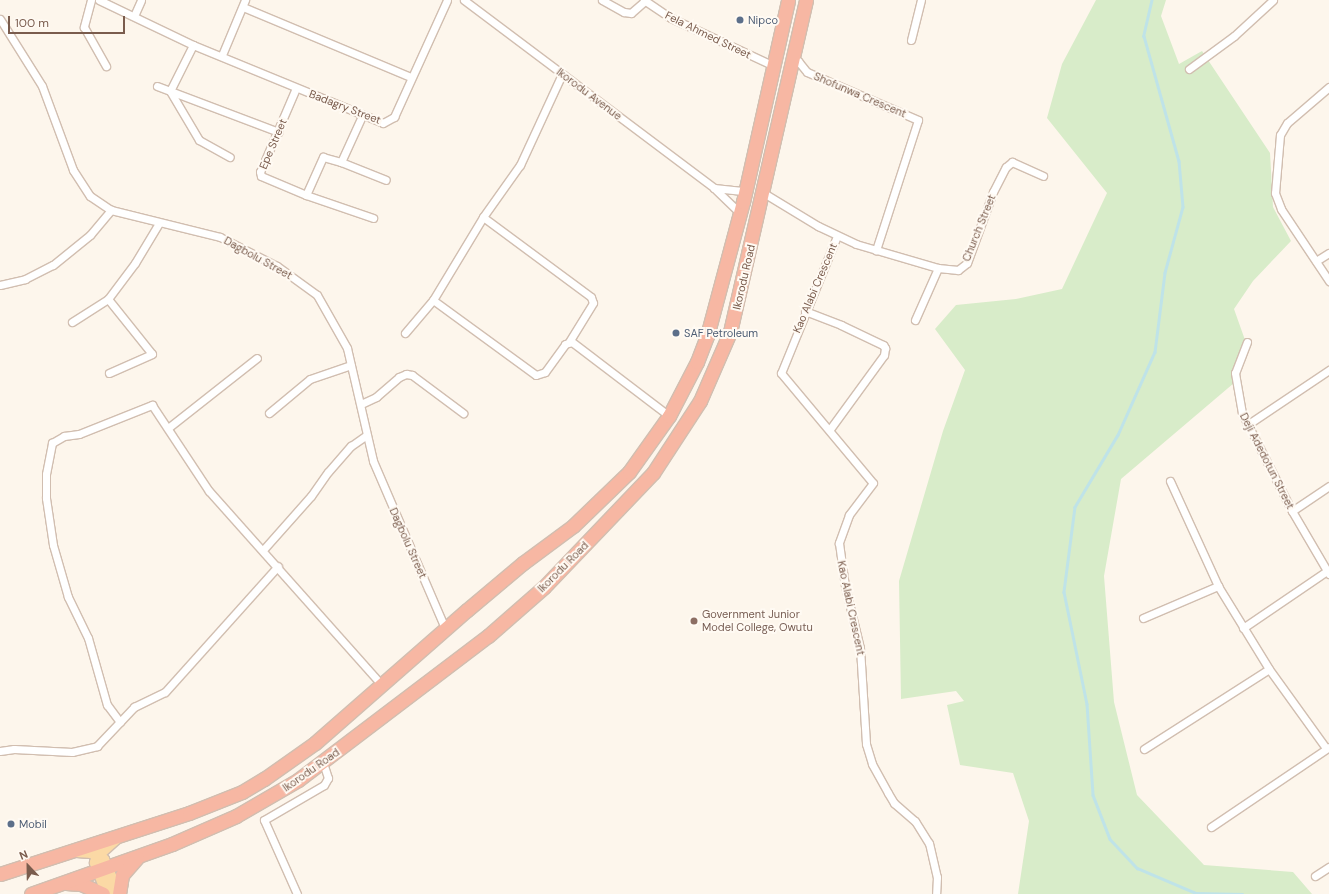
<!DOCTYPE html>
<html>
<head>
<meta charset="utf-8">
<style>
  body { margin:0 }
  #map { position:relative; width:1329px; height:894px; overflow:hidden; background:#fdf6ec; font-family:"DM Sans",sans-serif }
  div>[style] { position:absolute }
  .green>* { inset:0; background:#d8ecc9 }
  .stream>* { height:2.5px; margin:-1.25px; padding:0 1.25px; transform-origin:1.25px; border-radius:1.25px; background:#bfe3e8 }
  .roads { filter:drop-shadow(1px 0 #d1beb0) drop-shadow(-1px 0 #d1beb0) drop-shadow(0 1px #d1beb0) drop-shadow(0 -1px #d1beb0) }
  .street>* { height:7px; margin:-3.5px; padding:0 3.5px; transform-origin:3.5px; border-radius:3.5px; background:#fff }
  .primary>* { height:11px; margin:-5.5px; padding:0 5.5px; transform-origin:5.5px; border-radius:5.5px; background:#fbd9a5 }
  .highway>* { height:13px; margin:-6.5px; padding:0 6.5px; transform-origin:6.5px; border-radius:6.5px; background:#f7b7a3 }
  .dots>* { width:11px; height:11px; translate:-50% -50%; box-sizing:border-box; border:2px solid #fffaf3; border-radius:50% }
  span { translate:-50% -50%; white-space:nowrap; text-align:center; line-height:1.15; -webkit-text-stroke:4px #fffaf3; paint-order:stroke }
  .service-label { font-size:11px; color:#4e5e75 }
  .left { translate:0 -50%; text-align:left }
  .street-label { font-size:11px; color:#7a5c4d }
  .education-label { font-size:11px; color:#785e54 }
  .north { position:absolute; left:8px; top:846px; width:40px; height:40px; -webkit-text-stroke:3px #fffaf3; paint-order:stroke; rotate:338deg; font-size:11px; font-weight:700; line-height:16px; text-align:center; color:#7a5c4d }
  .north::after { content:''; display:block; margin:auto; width:14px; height:18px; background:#7a5c4d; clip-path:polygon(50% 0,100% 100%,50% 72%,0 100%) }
  .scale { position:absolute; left:8px; top:16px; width:117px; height:18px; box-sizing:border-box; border:2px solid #7a5c4d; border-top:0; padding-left:5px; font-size:12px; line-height:14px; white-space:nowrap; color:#7a5c4d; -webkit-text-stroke:3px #fffaf3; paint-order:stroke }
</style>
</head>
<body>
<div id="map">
  <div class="green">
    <div style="clip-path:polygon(1096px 0,1166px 0,1161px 16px,1179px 64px,1202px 51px,1270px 153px,1273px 207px,1291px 241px,1253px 281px,1234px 309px,1245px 340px,1234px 383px,1121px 479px,1104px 576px,1114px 702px,1137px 795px,1204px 865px,1293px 872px,1312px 894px,1018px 894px,1029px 821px,1013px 773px,960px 765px,947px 705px,964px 701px,956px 691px,901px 699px,899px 581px,943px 431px,965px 370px,935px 329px,956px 305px,1016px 299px,1062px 289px,1107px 193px,1047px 118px,1062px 64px)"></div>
  </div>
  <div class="stream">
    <div style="left:1152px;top:0;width:37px;rotate:103deg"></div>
    <div style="left:1144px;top:36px;width:130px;rotate:74.4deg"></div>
    <div style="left:1179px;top:161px;width:46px;rotate:85deg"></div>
    <div style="left:1183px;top:207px;width:68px;rotate:105.3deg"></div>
    <div style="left:1165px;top:273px;width:80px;rotate:97.2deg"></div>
    <div style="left:1155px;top:352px;width:91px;rotate:114deg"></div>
    <div style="left:1118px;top:435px;width:84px;rotate:120.8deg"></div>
    <div style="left:1075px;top:507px;width:86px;rotate:97.4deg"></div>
    <div style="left:1064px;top:592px;width:114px;rotate:78.4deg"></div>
    <div style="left:1087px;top:704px;width:91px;rotate:86.2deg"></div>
    <div style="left:1093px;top:795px;width:47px;rotate:68.9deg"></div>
    <div style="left:1110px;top:839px;width:40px;rotate:47deg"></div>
    <div style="left:1137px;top:868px;width:64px;rotate:23deg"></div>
    <div style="left:1196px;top:893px;width:46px;rotate:1.2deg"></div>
  </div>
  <div class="roads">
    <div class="street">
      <div style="left:91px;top:0;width:28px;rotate:105deg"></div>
      <div style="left:84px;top:27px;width:45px;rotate:60.6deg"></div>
      <div style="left:99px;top:0;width:104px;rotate:25.6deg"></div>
      <div style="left:193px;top:45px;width:205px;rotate:22.3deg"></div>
      <div style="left:383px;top:123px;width:13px;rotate:-29deg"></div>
      <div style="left:394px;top:117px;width:128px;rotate:-65.6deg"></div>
      <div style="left:464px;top:0;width:313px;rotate:36.9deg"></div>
      <div style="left:714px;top:188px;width:36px;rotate:44deg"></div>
      <div style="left:602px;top:0;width:25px;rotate:29deg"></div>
      <div style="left:624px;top:12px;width:7px;rotate:8deg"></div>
      <div style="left:631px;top:13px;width:18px;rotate:-41deg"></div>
      <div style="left:644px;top:0;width:32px;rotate:34deg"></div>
      <div style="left:671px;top:18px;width:114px;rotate:25deg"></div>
      <div style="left:243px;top:7px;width:181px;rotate:22.7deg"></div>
      <div style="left:134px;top:16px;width:17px;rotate:-66deg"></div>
      <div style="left:0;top:19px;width:79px;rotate:57.9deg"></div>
      <div style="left:42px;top:86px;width:90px;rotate:69.7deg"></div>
      <div style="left:73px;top:170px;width:31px;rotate:57deg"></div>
      <div style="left:90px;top:196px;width:25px;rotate:34deg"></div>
      <div style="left:111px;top:210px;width:112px;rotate:13.9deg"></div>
      <div style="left:220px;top:237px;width:64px;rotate:27deg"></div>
      <div style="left:277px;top:266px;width:49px;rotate:35.9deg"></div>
      <div style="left:317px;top:295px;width:61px;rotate:60.5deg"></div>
      <div style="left:347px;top:348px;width:116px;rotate:77deg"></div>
      <div style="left:373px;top:461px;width:182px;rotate:66.7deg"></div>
      <div style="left:911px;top:40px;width:41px;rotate:-76deg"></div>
      <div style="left:193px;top:45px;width:51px;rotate:116.6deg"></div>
      <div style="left:170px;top:91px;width:57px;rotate:59.4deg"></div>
      <div style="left:199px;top:140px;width:35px;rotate:29deg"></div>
      <div style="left:222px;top:55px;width:60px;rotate:-67.3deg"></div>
      <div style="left:792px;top:58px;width:7px;rotate:27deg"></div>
      <div style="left:798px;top:61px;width:14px;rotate:51deg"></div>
      <div style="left:807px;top:72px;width:121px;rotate:23.4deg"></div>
      <div style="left:918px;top:120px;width:137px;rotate:107.9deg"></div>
      <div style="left:1189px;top:69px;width:56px;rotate:-36.3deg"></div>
      <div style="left:1234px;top:36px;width:53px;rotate:-42.7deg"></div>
      <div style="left:157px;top:86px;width:130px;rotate:20.7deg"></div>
      <div style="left:1329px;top:87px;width:55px;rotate:139.4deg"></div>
      <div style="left:1287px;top:123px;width:14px;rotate:120deg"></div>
      <div style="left:1280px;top:135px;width:58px;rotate:94.9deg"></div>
      <div style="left:1275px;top:193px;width:17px;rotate:69deg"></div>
      <div style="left:1281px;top:209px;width:87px;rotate:56.3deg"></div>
      <div style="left:296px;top:88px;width:91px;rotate:113.2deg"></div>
      <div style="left:260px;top:172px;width:4px;rotate:76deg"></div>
      <div style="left:261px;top:176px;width:49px;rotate:22.9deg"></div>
      <div style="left:306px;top:195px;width:71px;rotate:18.9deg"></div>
      <div style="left:341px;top:162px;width:48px;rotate:21.8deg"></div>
      <div style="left:714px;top:188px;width:31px;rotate:6deg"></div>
      <div style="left:762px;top:192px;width:66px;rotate:31.3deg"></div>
      <div style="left:818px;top:226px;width:42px;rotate:25.3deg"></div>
      <div style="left:856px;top:244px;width:85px;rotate:16.3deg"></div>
      <div style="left:938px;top:268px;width:20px;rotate:6deg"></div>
      <div style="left:958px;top:270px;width:11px;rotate:-38deg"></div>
      <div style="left:967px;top:263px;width:76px;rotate:-69.9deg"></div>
      <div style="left:993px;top:192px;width:28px;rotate:-63deg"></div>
      <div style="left:1006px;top:167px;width:8px;rotate:-40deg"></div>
      <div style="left:1012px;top:162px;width:34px;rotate:24deg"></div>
      <div style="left:306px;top:195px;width:42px;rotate:-65.9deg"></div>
      <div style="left:323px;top:157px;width:19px;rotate:16deg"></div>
      <div style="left:341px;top:162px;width:51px;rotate:-65.5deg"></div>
      <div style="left:483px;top:217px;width:134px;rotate:36.5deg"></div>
      <div style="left:591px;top:297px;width:6px;rotate:72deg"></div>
      <div style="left:593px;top:303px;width:46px;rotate:121.6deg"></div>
      <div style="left:837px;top:236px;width:148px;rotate:112.2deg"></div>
      <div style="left:781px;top:373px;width:143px;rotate:50.1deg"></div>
      <div style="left:873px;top:483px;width:40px;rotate:127deg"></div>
      <div style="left:849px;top:515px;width:30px;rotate:110deg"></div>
      <div style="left:839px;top:543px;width:43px;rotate:82.1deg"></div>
      <div style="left:845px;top:586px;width:64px;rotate:76.4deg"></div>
      <div style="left:860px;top:648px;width:96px;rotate:86.4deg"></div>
      <div style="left:866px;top:744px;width:21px;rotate:73deg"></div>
      <div style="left:872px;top:764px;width:33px;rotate:61deg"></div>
      <div style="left:888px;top:793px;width:12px;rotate:59deg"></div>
      <div style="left:894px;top:803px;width:28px;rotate:41deg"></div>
      <div style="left:915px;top:821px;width:26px;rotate:58deg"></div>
      <div style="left:929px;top:843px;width:35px;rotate:77deg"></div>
      <div style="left:937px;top:877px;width:17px;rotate:93deg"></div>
      <div style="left:1316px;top:261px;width:15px;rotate:-32deg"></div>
      <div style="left:0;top:285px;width:26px;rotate:-13deg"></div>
      <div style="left:25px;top:279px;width:31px;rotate:-27deg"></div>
      <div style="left:53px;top:265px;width:48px;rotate:-39deg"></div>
      <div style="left:90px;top:235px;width:33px;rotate:-50deg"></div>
      <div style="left:108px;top:299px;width:70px;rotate:51.3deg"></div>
      <div style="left:152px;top:354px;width:47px;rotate:156.2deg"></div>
      <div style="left:433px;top:300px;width:127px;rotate:36.1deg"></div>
      <div style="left:536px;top:375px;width:9px;rotate:-18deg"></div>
      <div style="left:545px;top:372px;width:34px;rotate:-54deg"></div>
      <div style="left:565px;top:344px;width:7px;rotate:-16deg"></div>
      <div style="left:572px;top:342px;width:122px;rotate:37.3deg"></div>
      <div style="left:805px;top:311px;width:39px;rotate:21deg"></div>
      <div style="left:841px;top:325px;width:47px;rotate:25.5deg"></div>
      <div style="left:883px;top:345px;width:4px;rotate:56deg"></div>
      <div style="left:885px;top:348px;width:7px;rotate:98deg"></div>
      <div style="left:884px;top:355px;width:92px;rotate:126.1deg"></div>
      <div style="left:915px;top:320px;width:57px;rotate:-66.1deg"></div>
      <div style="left:72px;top:322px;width:43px;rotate:-32.6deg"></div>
      <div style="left:108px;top:299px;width:45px;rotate:-53.1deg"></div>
      <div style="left:135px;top:263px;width:47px;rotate:-59deg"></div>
      <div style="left:405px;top:333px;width:43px;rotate:-49.7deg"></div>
      <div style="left:433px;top:300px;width:97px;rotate:-58.9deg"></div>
      <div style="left:483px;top:217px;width:64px;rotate:-54.6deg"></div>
      <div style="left:520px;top:165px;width:100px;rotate:-65.2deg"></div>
      <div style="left:1247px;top:342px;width:33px;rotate:111deg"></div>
      <div style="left:1235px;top:373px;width:41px;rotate:80.1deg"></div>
      <div style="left:1242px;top:413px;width:110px;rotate:63deg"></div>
      <div style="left:1292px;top:511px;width:73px;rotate:59.6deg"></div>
      <div style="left:361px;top:404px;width:17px;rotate:-25deg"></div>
      <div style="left:376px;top:397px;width:30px;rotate:-41deg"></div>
      <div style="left:399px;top:377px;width:8px;rotate:-23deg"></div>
      <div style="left:406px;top:374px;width:6px;rotate:9deg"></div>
      <div style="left:412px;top:375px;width:64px;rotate:36.7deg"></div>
      <div style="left:269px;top:413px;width:53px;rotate:-39.7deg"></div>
      <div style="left:310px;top:379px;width:43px;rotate:-18.9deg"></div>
      <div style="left:1247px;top:425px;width:99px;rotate:-33.9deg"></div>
      <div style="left:168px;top:428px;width:113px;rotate:-38.2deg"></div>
      <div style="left:1170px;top:481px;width:115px;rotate:65.4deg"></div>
      <div style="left:1218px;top:586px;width:97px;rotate:58.4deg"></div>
      <div style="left:1269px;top:669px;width:97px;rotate:54.2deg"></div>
      <div style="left:1292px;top:511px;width:45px;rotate:-34deg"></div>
      <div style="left:263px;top:550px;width:72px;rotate:-48.4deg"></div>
      <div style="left:311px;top:496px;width:29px;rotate:-55deg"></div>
      <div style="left:328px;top:472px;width:35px;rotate:-49deg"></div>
      <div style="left:351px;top:446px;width:19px;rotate:-35deg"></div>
      <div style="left:1143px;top:618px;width:82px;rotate:-23.1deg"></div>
      <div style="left:1243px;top:628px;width:102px;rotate:-34.2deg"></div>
      <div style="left:120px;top:722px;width:21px;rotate:-127deg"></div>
      <div style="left:107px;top:705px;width:70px;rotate:-105.8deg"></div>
      <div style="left:88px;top:638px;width:46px;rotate:-116deg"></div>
      <div style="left:68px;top:597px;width:54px;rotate:-106.1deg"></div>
      <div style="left:53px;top:545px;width:48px;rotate:-98.5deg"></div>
      <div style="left:46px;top:498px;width:24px;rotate:-90deg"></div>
      <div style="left:46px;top:474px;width:32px;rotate:-79deg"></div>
      <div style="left:52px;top:443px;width:14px;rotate:-30deg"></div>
      <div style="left:64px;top:436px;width:15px;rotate:-8deg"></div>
      <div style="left:79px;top:434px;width:79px;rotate:-21.7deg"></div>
      <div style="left:152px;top:405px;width:103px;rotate:56.5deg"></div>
      <div style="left:209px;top:491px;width:259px;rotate:48.3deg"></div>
      <div style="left:1144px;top:749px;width:148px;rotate:-32.6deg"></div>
      <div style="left:0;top:751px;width:14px;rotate:-8deg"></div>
      <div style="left:14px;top:749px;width:58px;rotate:3deg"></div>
      <div style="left:72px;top:752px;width:26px;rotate:-13deg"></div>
      <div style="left:97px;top:746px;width:54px;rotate:-46.5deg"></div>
      <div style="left:134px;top:707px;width:34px;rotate:-26deg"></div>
      <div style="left:165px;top:692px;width:169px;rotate:-48.1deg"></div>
      <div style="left:1211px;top:827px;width:143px;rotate:-34.1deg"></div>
      <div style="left:1315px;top:876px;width:17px;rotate:-33deg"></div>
      <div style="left:297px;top:894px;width:81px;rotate:-114deg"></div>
      <div style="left:264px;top:820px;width:69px;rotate:-30.3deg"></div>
      <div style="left:324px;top:785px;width:8px;rotate:-60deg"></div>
      <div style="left:328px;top:778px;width:16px;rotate:-108deg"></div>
    </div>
    <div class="primary">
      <div style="left:76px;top:851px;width:15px;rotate:4deg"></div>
      <div style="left:91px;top:852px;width:14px;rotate:30deg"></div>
      <div style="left:103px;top:859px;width:38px;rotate:67deg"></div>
      <div style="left:107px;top:894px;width:34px;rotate:-111deg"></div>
      <div style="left:95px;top:862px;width:7px;rotate:-74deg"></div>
      <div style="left:97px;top:855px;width:27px;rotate:-42deg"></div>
    </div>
    <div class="highway">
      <div style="left:0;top:874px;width:199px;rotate:-17.9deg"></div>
      <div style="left:189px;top:813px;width:57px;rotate:-21.6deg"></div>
      <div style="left:242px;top:792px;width:26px;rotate:-31deg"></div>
      <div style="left:264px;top:779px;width:62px;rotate:-35.2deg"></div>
      <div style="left:315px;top:743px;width:202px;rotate:-41.2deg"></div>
      <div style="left:467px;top:610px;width:73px;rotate:-40deg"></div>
      <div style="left:523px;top:563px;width:62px;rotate:-36.5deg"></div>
      <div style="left:573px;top:526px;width:78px;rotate:-44deg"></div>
      <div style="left:629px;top:472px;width:69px;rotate:-54.5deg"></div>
      <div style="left:669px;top:416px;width:61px;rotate:-62.6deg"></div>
      <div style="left:697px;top:362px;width:28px;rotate:-69deg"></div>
      <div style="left:707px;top:336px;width:139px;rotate:-75deg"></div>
      <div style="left:743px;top:202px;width:207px;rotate:-77.4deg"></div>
      <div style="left:66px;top:883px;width:15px;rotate:4deg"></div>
      <div style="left:81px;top:884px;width:24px;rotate:24deg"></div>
      <div style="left:31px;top:894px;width:150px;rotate:-19.5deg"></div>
      <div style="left:172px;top:844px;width:70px;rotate:-23.6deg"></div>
      <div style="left:236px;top:816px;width:72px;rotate:-30.1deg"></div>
      <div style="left:298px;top:780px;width:238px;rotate:-37.2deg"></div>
      <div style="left:488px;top:636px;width:74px;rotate:-41.2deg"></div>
      <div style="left:544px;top:587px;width:158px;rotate:-46.3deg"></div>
      <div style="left:653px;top:473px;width:86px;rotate:-56.9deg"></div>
      <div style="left:700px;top:401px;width:75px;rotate:-66.5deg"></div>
      <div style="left:730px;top:332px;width:341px;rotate:-77.1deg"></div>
      <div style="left:119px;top:894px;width:19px;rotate:-81deg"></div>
      <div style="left:122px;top:875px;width:23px;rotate:-49deg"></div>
    </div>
  </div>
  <div class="dots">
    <div style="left:740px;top:20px;background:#5c6f8a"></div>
    <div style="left:676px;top:333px;background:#5c6f8a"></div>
    <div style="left:694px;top:621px;background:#8d6e63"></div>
    <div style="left:11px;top:824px;background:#5c6f8a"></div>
  </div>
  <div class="service-label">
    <span class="left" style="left:748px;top:20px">Nipco</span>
    <span class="left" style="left:684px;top:333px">SAF Petroleum</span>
    <span class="left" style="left:19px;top:824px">Mobil</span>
  </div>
  <div class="street-label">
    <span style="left:708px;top:35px;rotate:26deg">Fela Ahmed Street</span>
    <span style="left:589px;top:94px;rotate:37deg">Ikorodu Avenue</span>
    <span style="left:860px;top:95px;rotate:23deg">Shofunwa Crescent</span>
    <span style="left:345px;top:107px;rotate:21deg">Badagry Street</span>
    <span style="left:273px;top:144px;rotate:-67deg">Epe Street</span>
    <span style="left:979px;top:228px;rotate:-68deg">Church Street</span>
    <span style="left:258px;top:258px;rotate:29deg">Dagbolu Street</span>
    <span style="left:744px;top:277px;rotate:-77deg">Ikorodu Road</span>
    <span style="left:815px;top:288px;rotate:-67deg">Kao Alabi Crescent</span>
    <span style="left:1267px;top:461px;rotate:63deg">Deji Adedotun Street</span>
    <span style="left:408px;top:543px;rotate:66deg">Dagbolu Street</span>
    <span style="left:563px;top:567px;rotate:-45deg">Ikorodu Road</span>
    <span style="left:851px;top:608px;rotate:78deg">Kao Alabi Crescent</span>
    <span style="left:311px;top:770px;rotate:-35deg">Ikorodu Road</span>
  </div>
  <div class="education-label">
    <span class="left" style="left:702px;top:621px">Government Junior<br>Model College, Owutu</span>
  </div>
  <div class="north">N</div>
  <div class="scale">100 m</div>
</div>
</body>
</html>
